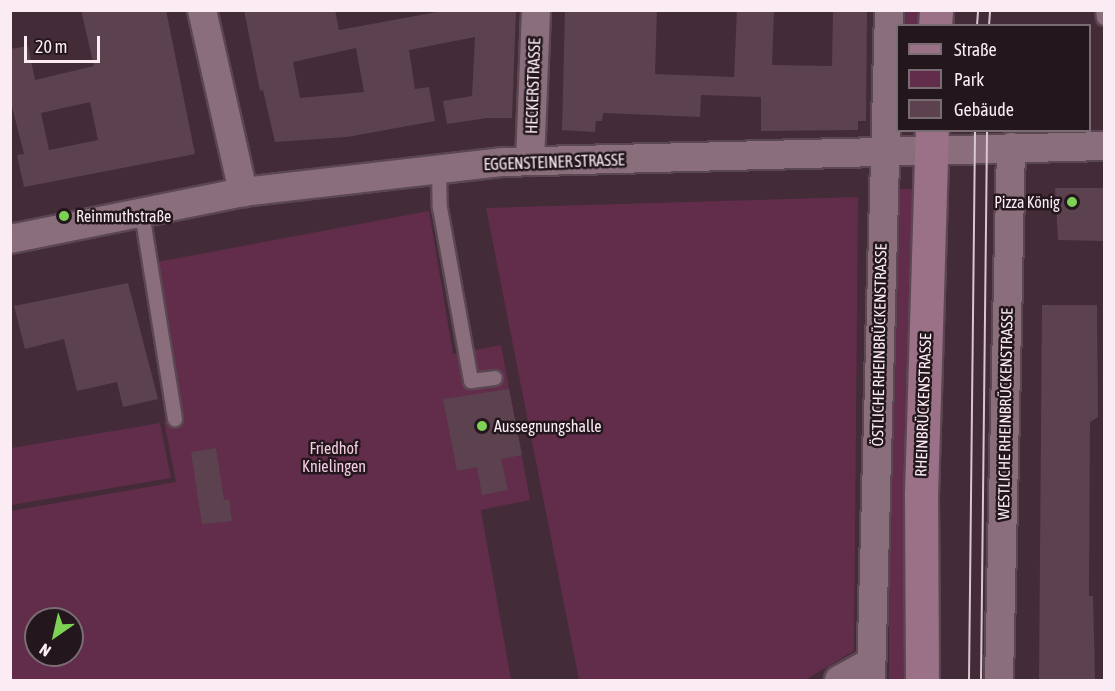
<!DOCTYPE html>
<html>
<head>
<meta charset="utf-8">
<style>
  body { margin:0 }
  #map { position:relative; width:1115px; height:691px; overflow:hidden; background:#432b38; font-family:"Asap Condensed",sans-serif }
  div>[style] { position:absolute }
  .green>* { inset:0; background:#612d4b }
  .building>* { inset:0; background:#5c424f }
  .roads { filter:drop-shadow(2px 0 #5b4752) drop-shadow(-2px 0 #5b4752) drop-shadow(0 2px #5b4752) drop-shadow(0 -2px #5b4752) }
  .service>* { height:14px; margin:-7px; padding:0 7px; transform-origin:7px; border-radius:7px; background:#8a6e7c }
  .minor>* { height:28px; margin:-14px; padding:0 14px; transform-origin:14px; border-radius:14px; background:#8a6e7c }
  .secondary>* { height:33px; margin:-16.5px; padding:0 16.5px; transform-origin:16.5px; border-radius:16.5px; background:#9b7187 }
  .tram>* { height:1.5px; margin:-0.75px; padding:0 0.75px; transform-origin:0.75px; border-radius:0.75px; background:#d9c7d0 }
  .dots>* { width:16px; height:16px; translate:-50% -50%; box-sizing:border-box; border:3px solid #23171d; border-radius:50% }
  span { translate:-50% -50%; white-space:nowrap; text-align:center; line-height:1.15; -webkit-text-stroke:5px #23171d; paint-order:stroke }
  .street-label { font-size:16px; color:#fbebf3 }
  .poi-label { font-size:16px; color:#fbebf3 }
  .right { translate:-100% -50%; text-align:right }
  .left { translate:0 -50%; text-align:left }
  .park-label { font-size:16px; color:#f3cce0 }
  .frame { position:absolute; inset:0; border:12px solid #fbebf3; pointer-events:none }
  .legend { position:absolute; left:896px; top:24px; width:195px; height:108px; box-sizing:border-box; background:#23171d; border:2px solid #796c73; margin:0; padding:8px 10px; list-style:none; font-size:18px; color:#fbebf3 }
  .legend li { display:flex; align-items:center; gap:12px; height:30px }
  .legend b { width:30px; border:2px solid #796c73 }
  .north { position:absolute; left:24px; top:607px; width:60px; height:60px; box-sizing:border-box; background:#23171d; border:2px solid #796c73; border-radius:50%; rotate:214deg; font-size:16px; font-weight:700; line-height:24px; text-align:center; color:#fbebf3 }
  .north::after { content:''; display:block; margin:auto; width:21px; height:27px; background:#7dd154; clip-path:polygon(50% 0,100% 100%,50% 72%,0 100%) }
  .scale { position:absolute; left:24px; top:36px; width:76px; height:27px; box-sizing:border-box; border:3px solid #fbebf3; border-top:0; padding-left:8px; font-size:18px; line-height:21px; white-space:nowrap; color:#fbebf3; -webkit-text-stroke:4px #23171d; paint-order:stroke }
</style>
</head>
<body>
<div id="map">
  <div class="green">
    <div style="clip-path:polygon(901px 11px,919px 11px,918px 25px,901px 26px)"></div>
    <div style="clip-path:polygon(896px 189px,914px 189px,909px 680px,889px 680px,889px 418px)"></div>
    <div style="clip-path:polygon(858px 197px,854px 651px,805px 680px,579px 680px,486px 208px)"></div>
    <div style="clip-path:polygon(evenodd,429px 211px,453px 354px,501px 345px,530px 500px,481px 510px,511px 680px,11px 680px,11px 511px,176px 482px,164px 421px,183px 417px,157px 262px,429px 211px,36px 619px,72px 619px,72px 655px,36px 655px,36px 619px)"></div>
    <div style="clip-path:polygon(160px 423px,171px 478px,11px 505px,11px 448px)"></div>
  </div>
  <div class="building">
    <div style="clip-path:polygon(evenodd,81px 10px,166px 10px,195px 154px,24px 187px,17px 155px,24px 154px,10px 99px,10px 49px,28px 46px,35px 80px,94px 66px,81px 10px,90px 102px,98px 140px,49px 150px,41px 113px,90px 102px)"></div>
    <div style="clip-path:polygon(evenodd,244px 10px,335px 10px,339px 30px,448px 10px,516px 10px,512px 118px,487px 118px,447px 124px,443px 101px,472px 96px,475px 37px,409px 50px,415px 89px,429px 87px,435px 121px,347px 137px,275px 142px,263px 90px,260px 91px,244px 10px,356px 48px,364px 92px,300px 98px,293px 62px,356px 48px)"></div>
    <div style="clip-path:polygon(565px 10px,657px 10px,655px 74px,734px 77px,737px 10px,774px 10px,772px 65px,832px 66px,833px 10px,867px 10px,866px 121px,858px 121px,858px 130px,761px 131px,761px 97px,701px 95px,700px 117px,603px 113px,602px 121px,596px 121px,595px 132px,562px 130px)"></div>
    <div style="clip-path:polygon(1055px 188px,1104px 188px,1104px 241px,1058px 240px)"></div>
    <div style="clip-path:polygon(128px 283px,158px 399px,123px 407px,117px 382px,77px 391px,64px 339px,25px 349px,14px 306px)"></div>
    <div style="clip-path:polygon(1042px 305px,1097px 305px,1098px 417px,1090px 422px,1089px 596px,1093px 596px,1095px 681px,1039px 681px)"></div>
    <div style="clip-path:polygon(509px 389px,522px 455px,501px 459px,508px 490px,482px 495px,477px 467px,457px 471px,443px 399px)"></div>
    <div style="clip-path:polygon(216px 448px,224px 500px,229px 499px,232px 521px,202px 524px,191px 452px)"></div>
  </div>
  <div class="roads">
    <div class="service">
      <div style="left:1103px;top:10px;width:8px;rotate:83deg"></div>
      <div style="left:439px;top:169px;width:39px;rotate:89deg"></div>
      <div style="left:440px;top:208px;width:176px;rotate:79.8deg"></div>
      <div style="left:471px;top:381px;width:24px;rotate:-7deg"></div>
      <div style="left:142px;top:213px;width:209px;rotate:80.9deg"></div>
    </div>
    <div class="minor">
      <div style="left:202px;top:10px;width:187px;rotate:77.3deg"></div>
      <div style="left:530px;top:161px;width:151px;rotate:-87.7deg"></div>
      <div style="left:10px;top:239px;width:238px;rotate:-11.4deg"></div>
      <div style="left:243px;top:192px;width:261px;rotate:-6.6deg"></div>
      <div style="left:502px;top:162px;width:602px;rotate:-1.52deg"></div>
      <div style="left:839px;top:680px;width:35px;rotate:-29deg"></div>
      <div style="left:871px;top:680px;width:670px;rotate:-88.46deg"></div>
      <div style="left:999px;top:680px;width:533px;rotate:-88.71deg"></div>
    </div>
    <div class="secondary">
      <div style="left:935px;top:26px;width:16px;rotate:-86deg"></div>
      <div style="left:922px;top:680px;width:185px;rotate:-90.3deg"></div>
      <div style="left:921px;top:495px;width:365px;rotate:-88.3deg"></div>
    </div>
  </div>
  <div class="tram">
    <div style="left:977px;top:26px;width:16px;rotate:-86deg"></div>
    <div style="left:989px;top:26px;width:16px;rotate:-86deg"></div>
    <div style="left:969px;top:680px;width:550px;rotate:-89.37deg"></div>
    <div style="left:981px;top:680px;width:550px;rotate:-89.37deg"></div>
  </div>
  <div class="dots">
    <div style="left:1072px;top:202px;background:#7dd154"></div>
    <div style="left:64px;top:216px;background:#7dd154"></div>
    <div style="left:482px;top:426px;background:#7dd154"></div>
  </div>
  <div class="street-label">
    <span style="left:533px;top:86px;rotate:-88deg">HECKERSTRASSE</span>
    <span style="left:554px;top:162px;rotate:-2deg">EGGENSTEINER STRASSE</span>
    <span style="left:879px;top:345px;rotate:-89deg">ÖSTLICHE RHEINBRÜCKENSTRASSE</span>
    <span style="left:923px;top:405px;rotate:-88deg">RHEINBRÜCKENSTRASSE</span>
    <span style="left:1005px;top:414px;rotate:-89deg">WESTLICHE RHEINBRÜCKENSTRASSE</span>
  </div>
  <div class="poi-label">
    <span class="right" style="left:1060px;top:202px">Pizza König</span>
    <span class="left" style="left:76px;top:216px">Reinmuthstraße</span>
    <span class="left" style="left:494px;top:426px">Aussegnungshalle</span>
  </div>
  <div class="park-label">
    <span style="left:334px;top:457px">Friedhof<br>Knielingen</span>
  </div>
  <div class="frame"></div>
  <ul class="legend">
  <li><b style="height:8px;background:#9b7187"></b>Straße</li>
  <li><b style="height:16px;background:#612d4b"></b>Park</li>
  <li><b style="height:16px;background:#5c424f"></b>Gebäude</li>
  </ul>
  <div class="north">N</div>
  <div class="scale">20 m</div>
</div>
</body>
</html>
